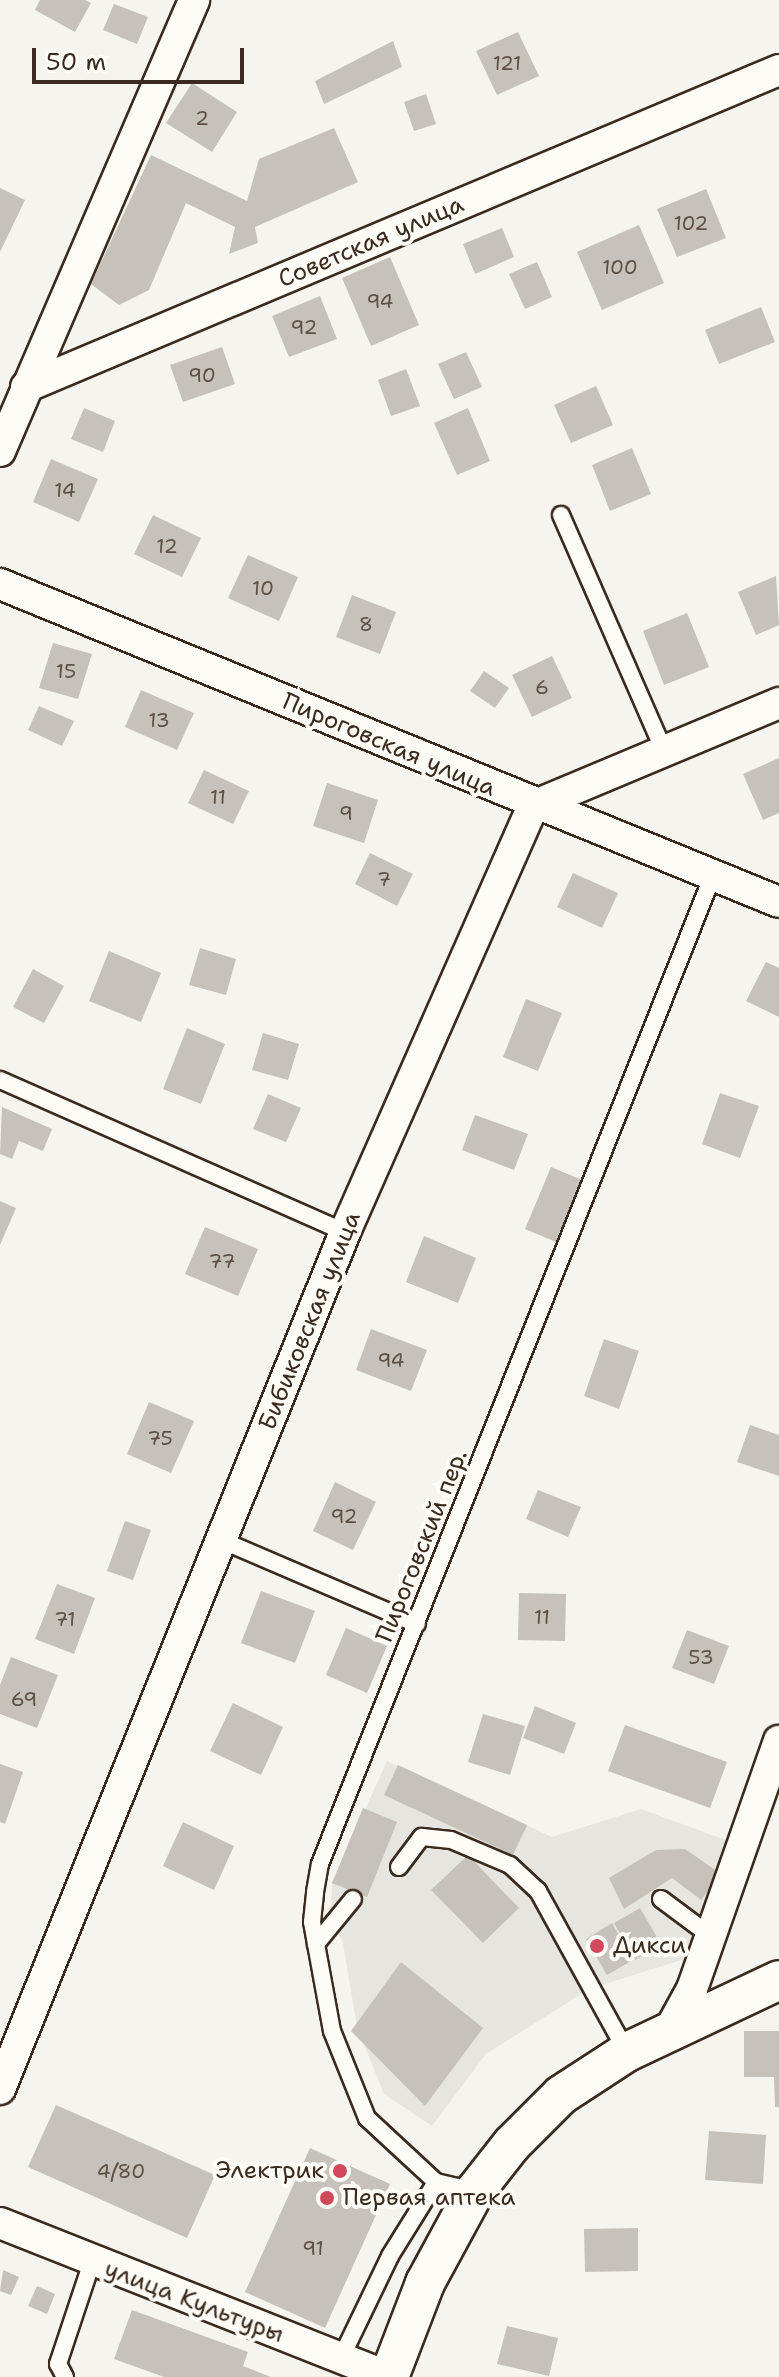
<!DOCTYPE html>
<html>
<head>
<meta charset="utf-8">
<style>
  body { margin:0 }
  #map { position:relative; width:779px; height:2377px; overflow:hidden; background:#f5f4ee; font-family:"Shantell Sans",sans-serif }
  div>[style] { position:absolute }
  .built>* { inset:0; background:#e7e5df }
  .building>* { inset:0; background:#c7c1bb }
  .roads { filter:drop-shadow(2px 0 #3b2a1e) drop-shadow(-2px 0 #3b2a1e) drop-shadow(0 2px #3b2a1e) drop-shadow(0 -2px #3b2a1e) }
  .service>* { height:16px; margin:-8px; padding:0 8px; transform-origin:8px; border-radius:8px; background:#fdfcf7 }
  .minor>* { height:30px; margin:-15px; padding:0 15px; transform-origin:15px; border-radius:15px; background:#fdfcf7 }
  .tertiary>* { height:38px; margin:-19px; padding:0 19px; transform-origin:19px; border-radius:19px; background:#fdfcf7 }
  .dots>* { width:22px; height:22px; translate:-50% -50%; box-sizing:border-box; border:4px solid #fdfcf7; border-radius:50% }
  span { translate:-50% -50%; white-space:nowrap; text-align:center; line-height:1.15; -webkit-text-stroke:8px #fdfcf7; paint-order:stroke }
  .number-label { font-size:20px; color:#5e5045 }
  .number-label span { -webkit-text-stroke-width:0 }
  .street-label { font-size:24px; color:#3b2a1e }
  .poi-label { font-size:24px; color:#3b2a1e }
  .left { translate:0 -50%; text-align:left }
  .right { translate:-100% -50%; text-align:right }
  .scale { position:absolute; left:32px; top:48px; width:212px; height:36px; box-sizing:border-box; border:4px solid #3b2a1e; border-top:0; padding-left:10px; font-size:24px; line-height:28px; white-space:nowrap; color:#3b2a1e; -webkit-text-stroke:6px #fdfcf7; paint-order:stroke }
</style>
</head>
<body>
<div id="map">
  <div class="built">
    <div style="clip-path:polygon(387px 1761px,552px 1837px,641px 1809px,731px 1842px,691px 1957px,589px 1989px,486px 2054px,432px 2126px,384px 2094px,357px 2027px,343px 1943px,331px 1918px,332px 1883px)"></div>
  </div>
  <div class="building">
    <div style="clip-path:polygon(40px 0,85px 0,91px 3px,75px 32px,35px 10px)"></div>
    <div style="clip-path:polygon(114px 4px,148px 17px,137px 44px,103px 30px)"></div>
    <div style="clip-path:polygon(518px 32px,539px 76px,497px 95px,476px 51px)"></div>
    <div style="clip-path:polygon(393px 41px,402px 67px,324px 104px,315px 81px)"></div>
    <div style="clip-path:polygon(192px 83px,237px 112px,212px 152px,166px 123px)"></div>
    <div style="clip-path:polygon(426px 94px,436px 124px,414px 131px,404px 102px)"></div>
    <div style="clip-path:polygon(334px 128px,358px 182px,255px 227px,258px 243px,229px 254px,235px 227px,186px 203px,149px 290px,119px 305px,91px 284px,151px 155px,247px 201px,259px 159px)"></div>
    <div style="clip-path:polygon(0 188px,25px 200px,0 252px)"></div>
    <div style="clip-path:polygon(706px 189px,726px 238px,677px 257px,657px 209px)"></div>
    <div style="clip-path:polygon(639px 225px,664px 283px,602px 310px,577px 252px)"></div>
    <div style="clip-path:polygon(502px 228px,514px 257px,475px 274px,463px 244px)"></div>
    <div style="clip-path:polygon(390px 257px,419px 325px,371px 346px,342px 278px)"></div>
    <div style="clip-path:polygon(537px 262px,552px 297px,525px 309px,509px 274px)"></div>
    <div style="clip-path:polygon(320px 296px,337px 339px,289px 357px,272px 316px)"></div>
    <div style="clip-path:polygon(761px 307px,775px 342px,719px 364px,705px 330px)"></div>
    <div style="clip-path:polygon(222px 347px,235px 384px,183px 402px,170px 365px)"></div>
    <div style="clip-path:polygon(466px 352px,482px 387px,454px 399px,438px 364px)"></div>
    <div style="clip-path:polygon(406px 369px,420px 406px,391px 416px,378px 380px)"></div>
    <div style="clip-path:polygon(596px 386px,613px 425px,571px 443px,554px 405px)"></div>
    <div style="clip-path:polygon(84px 408px,115px 421px,103px 452px,71px 439px)"></div>
    <div style="clip-path:polygon(468px 408px,490px 461px,457px 475px,434px 423px)"></div>
    <div style="clip-path:polygon(632px 448px,651px 494px,610px 511px,592px 465px)"></div>
    <div style="clip-path:polygon(51px 459px,98px 479px,79px 522px,33px 502px)"></div>
    <div style="clip-path:polygon(153px 515px,201px 538px,182px 577px,134px 554px)"></div>
    <div style="clip-path:polygon(248px 555px,298px 577px,279px 621px,228px 598px)"></div>
    <div style="clip-path:polygon(776px 576px,779px 625px,756px 635px,738px 592px)"></div>
    <div style="clip-path:polygon(352px 595px,396px 612px,380px 654px,336px 637px)"></div>
    <div style="clip-path:polygon(687px 613px,709px 667px,664px 685px,643px 631px)"></div>
    <div style="clip-path:polygon(53px 643px,92px 654px,78px 699px,39px 688px)"></div>
    <div style="clip-path:polygon(552px 656px,572px 698px,532px 717px,512px 675px)"></div>
    <div style="clip-path:polygon(484px 671px,509px 688px,495px 708px,470px 691px)"></div>
    <div style="clip-path:polygon(141px 690px,194px 713px,177px 750px,125px 727px)"></div>
    <div style="clip-path:polygon(39px 706px,74px 721px,62px 746px,28px 730px)"></div>
    <div style="clip-path:polygon(779px 758px,779px 813px,763px 820px,743px 774px)"></div>
    <div style="clip-path:polygon(204px 770px,249px 791px,233px 824px,188px 803px)"></div>
    <div style="clip-path:polygon(327px 783px,378px 800px,364px 843px,313px 826px)"></div>
    <div style="clip-path:polygon(370px 853px,413px 874px,397px 906px,355px 884px)"></div>
    <div style="clip-path:polygon(573px 873px,618px 893px,602px 928px,557px 907px)"></div>
    <div style="clip-path:polygon(200px 948px,236px 959px,226px 995px,189px 985px)"></div>
    <div style="clip-path:polygon(109px 951px,161px 973px,141px 1022px,89px 1001px)"></div>
    <div style="clip-path:polygon(766px 962px,779px 968px,779px 1017px,746px 1001px)"></div>
    <div style="clip-path:polygon(33px 969px,64px 986px,44px 1023px,13px 1007px)"></div>
    <div style="clip-path:polygon(526px 999px,562px 1013px,538px 1071px,503px 1057px)"></div>
    <div style="clip-path:polygon(187px 1028px,225px 1044px,201px 1104px,163px 1089px)"></div>
    <div style="clip-path:polygon(263px 1033px,299px 1044px,288px 1080px,252px 1070px)"></div>
    <div style="clip-path:polygon(720px 1093px,759px 1106px,740px 1158px,702px 1144px)"></div>
    <div style="clip-path:polygon(268px 1094px,301px 1108px,286px 1142px,253px 1129px)"></div>
    <div style="clip-path:polygon(2px 1107px,52px 1129px,43px 1151px,19px 1141px,12px 1159px,0 1154px)"></div>
    <div style="clip-path:polygon(475px 1115px,528px 1134px,514px 1170px,462px 1150px)"></div>
    <div style="clip-path:polygon(551px 1167px,582px 1180px,556px 1242px,525px 1229px)"></div>
    <div style="clip-path:polygon(0 1201px,16px 1208px,0 1245px)"></div>
    <div style="clip-path:polygon(205px 1227px,258px 1249px,238px 1296px,185px 1274px)"></div>
    <div style="clip-path:polygon(424px 1236px,476px 1258px,458px 1303px,406px 1282px)"></div>
    <div style="clip-path:polygon(371px 1329px,427px 1350px,411px 1391px,356px 1370px)"></div>
    <div style="clip-path:polygon(604px 1339px,639px 1351px,619px 1409px,584px 1396px)"></div>
    <div style="clip-path:polygon(149px 1402px,194px 1421px,171px 1473px,127px 1454px)"></div>
    <div style="clip-path:polygon(750px 1425px,779px 1435px,779px 1476px,737px 1462px)"></div>
    <div style="clip-path:polygon(335px 1482px,376px 1502px,353px 1550px,313px 1531px)"></div>
    <div style="clip-path:polygon(538px 1490px,581px 1507px,568px 1537px,526px 1519px)"></div>
    <div style="clip-path:polygon(125px 1521px,151px 1530px,133px 1580px,107px 1571px)"></div>
    <div style="clip-path:polygon(57px 1584px,95px 1598px,74px 1654px,35px 1639px)"></div>
    <div style="clip-path:polygon(261px 1591px,315px 1611px,295px 1663px,241px 1643px)"></div>
    <div style="clip-path:polygon(519px 1593px,566px 1594px,565px 1641px,518px 1640px)"></div>
    <div style="clip-path:polygon(346px 1628px,387px 1646px,367px 1693px,326px 1675px)"></div>
    <div style="clip-path:polygon(687px 1630px,729px 1646px,714px 1684px,672px 1668px)"></div>
    <div style="clip-path:polygon(11px 1657px,58px 1675px,37px 1728px,0 1714px,0 1685px)"></div>
    <div style="clip-path:polygon(233px 1703px,283px 1727px,261px 1775px,210px 1751px)"></div>
    <div style="clip-path:polygon(535px 1706px,576px 1723px,564px 1754px,523px 1738px)"></div>
    <div style="clip-path:polygon(483px 1714px,525px 1726px,510px 1775px,468px 1762px)"></div>
    <div style="clip-path:polygon(625px 1725px,727px 1762px,710px 1808px,608px 1771px)"></div>
    <div style="clip-path:polygon(0 1764px,23px 1772px,5px 1824px,0 1822px)"></div>
    <div style="clip-path:polygon(398px 1765px,527px 1825px,513px 1855px,384px 1795px)"></div>
    <div style="clip-path:polygon(363px 1808px,397px 1822px,367px 1897px,332px 1883px)"></div>
    <div style="clip-path:polygon(183px 1822px,234px 1846px,214px 1890px,163px 1866px)"></div>
    <div style="clip-path:polygon(685px 1849px,721px 1874px,701px 1900px,672px 1878px,624px 1909px,609px 1878px,656px 1850px)"></div>
    <div style="clip-path:polygon(468px 1855px,519px 1908px,483px 1943px,431px 1890px)"></div>
    <div style="clip-path:polygon(640px 1908px,661px 1944px,635px 1960px,614px 1923px)"></div>
    <div style="clip-path:polygon(612px 1923px,633px 1960px,607px 1975px,586px 1939px)"></div>
    <div style="clip-path:polygon(401px 1962px,483px 2028px,425px 2106px,351px 2031px)"></div>
    <div style="clip-path:polygon(744px 2031px,779px 2031px,779px 2107px,775px 2107px,774px 2077px,744px 2077px)"></div>
    <div style="clip-path:polygon(56px 2105px,215px 2175px,187px 2238px,28px 2167px)"></div>
    <div style="clip-path:polygon(709px 2131px,766px 2135px,763px 2184px,705px 2180px)"></div>
    <div style="clip-path:polygon(310px 2148px,390px 2184px,325px 2328px,245px 2292px)"></div>
    <div style="clip-path:polygon(638px 2228px,638px 2271px,585px 2272px,584px 2229px)"></div>
    <div style="clip-path:polygon(3px 2270px,19px 2277px,11px 2295px,0 2291px)"></div>
    <div style="clip-path:polygon(37px 2286px,55px 2294px,47px 2314px,28px 2306px)"></div>
    <div style="clip-path:polygon(132px 2310px,248px 2352px,243px 2366px,271px 2377px,164px 2377px,114px 2359px)"></div>
    <div style="clip-path:polygon(507px 2326px,558px 2338px,549px 2376px,497px 2364px)"></div>
  </div>
  <div class="roads">
    <div class="service">
      <div style="left:561px;top:515px;width:257px;rotate:66.4deg"></div>
      <div style="left:0;top:1080px;width:377px;rotate:23.8deg"></div>
      <div style="left:221px;top:1540px;width:213px;rotate:23.2deg"></div>
      <div style="left:399px;top:1867px;width:38px;rotate:-53deg"></div>
      <div style="left:422px;top:1837px;width:29px;rotate:6deg"></div>
      <div style="left:451px;top:1840px;width:64px;rotate:23deg"></div>
      <div style="left:510px;top:1865px;width:38px;rotate:43deg"></div>
      <div style="left:538px;top:1891px;width:184px;rotate:61.1deg"></div>
      <div style="left:661px;top:1899px;width:59px;rotate:36.7deg"></div>
      <div style="left:316px;top:1944px;width:58px;rotate:-50.6deg"></div>
      <div style="left:475px;top:2191px;width:40px;rotate:-167deg"></div>
      <div style="left:436px;top:2182px;width:94px;rotate:-137.2deg"></div>
      <div style="left:367px;top:2118px;width:94px;rotate:-111.9deg"></div>
      <div style="left:332px;top:2031px;width:111px;rotate:-100.4deg"></div>
      <div style="left:312px;top:1922px;width:30px;rotate:-84deg"></div>
      <div style="left:315px;top:1892px;width:28px;rotate:-80deg"></div>
      <div style="left:320px;top:1864px;width:1064px;rotate:-68.33deg"></div>
      <div style="left:341px;top:2358px;width:113px;rotate:-64.3deg"></div>
      <div style="left:390px;top:2256px;width:87px;rotate:-58.1deg"></div>
      <div style="left:65px;top:2377px;width:15px;rotate:-118deg"></div>
      <div style="left:58px;top:2364px;width:108px;rotate:-71.6deg"></div>
    </div>
    <div class="minor">
      <div style="left:26px;top:387px;width:817px;rotate:-22.83deg"></div>
      <div style="left:0;top:451px;width:491px;rotate:-66.7deg"></div>
      <div style="left:0;top:584px;width:841px;rotate:22.21deg"></div>
      <div style="left:670px;top:2029px;width:46px;rotate:-61.2deg"></div>
      <div style="left:692px;top:1989px;width:263px;rotate:-70.7deg"></div>
      <div style="left:0;top:2089px;width:924px;rotate:-68.07deg"></div>
      <div style="left:345px;top:1232px;width:466px;rotate:-66.2deg"></div>
      <div style="left:533px;top:806px;width:267px;rotate:-22.7deg"></div>
      <div style="left:0;top:2223px;width:418px;rotate:21.6deg"></div>
    </div>
    <div class="tertiary">
      <div style="left:389px;top:2377px;width:101px;rotate:-69deg"></div>
      <div style="left:425px;top:2283px;width:105px;rotate:-61.5deg"></div>
      <div style="left:475px;top:2191px;width:60px;rotate:-51.8deg"></div>
      <div style="left:512px;top:2144px;width:69px;rotate:-45deg"></div>
      <div style="left:561px;top:2095px;width:79px;rotate:-33.1deg"></div>
      <div style="left:627px;top:2052px;width:168px;rotate:-25.3deg"></div>
    </div>
  </div>
  <div class="dots">
    <div style="left:597px;top:1946px;background:#d1495b"></div>
    <div style="left:340px;top:2171px;background:#d1495b"></div>
    <div style="left:327px;top:2198px;background:#d1495b"></div>
  </div>
  <div class="number-label">
    <span style="left:507px;top:63px">121</span>
    <span style="left:202px;top:118px">2</span>
    <span style="left:691px;top:223px">102</span>
    <span style="left:620px;top:267px">100</span>
    <span style="left:380px;top:301px">94</span>
    <span style="left:304px;top:327px">92</span>
    <span style="left:202px;top:375px">90</span>
    <span style="left:65px;top:490px">14</span>
    <span style="left:167px;top:546px">12</span>
    <span style="left:263px;top:588px">10</span>
    <span style="left:366px;top:624px">8</span>
    <span style="left:66px;top:671px">15</span>
    <span style="left:542px;top:687px">6</span>
    <span style="left:159px;top:720px">13</span>
    <span style="left:218px;top:797px">11</span>
    <span style="left:346px;top:813px">9</span>
    <span style="left:384px;top:879px">7</span>
    <span style="left:222px;top:1261px">77</span>
    <span style="left:391px;top:1360px">94</span>
    <span style="left:160px;top:1438px">75</span>
    <span style="left:344px;top:1516px">92</span>
    <span style="left:542px;top:1617px">11</span>
    <span style="left:65px;top:1619px">71</span>
    <span style="left:701px;top:1657px">53</span>
    <span style="left:24px;top:1699px">69</span>
    <span style="left:121px;top:2171px">4/80</span>
    <span style="left:313px;top:2248px">91</span>
  </div>
  <div class="street-label">
    <span style="left:371px;top:242px;rotate:-23deg">Советская улица</span>
    <span style="left:389px;top:745px;rotate:23deg">Пироговская улица</span>
    <span style="left:310px;top:1321px;rotate:-68deg">Бибиковская улица</span>
    <span style="left:422px;top:1546px;rotate:-68deg">Пироговский пер.</span>
    <span style="left:194px;top:2302px;rotate:21deg">улица Культуры</span>
  </div>
  <div class="poi-label">
    <span class="left" style="left:613px;top:1946px">Дикси</span>
    <span class="right" style="left:324px;top:2171px">Электрик</span>
    <span class="left" style="left:343px;top:2198px">Первая аптека</span>
  </div>
  <div class="scale">50 m</div>
</div>
</body>
</html>
